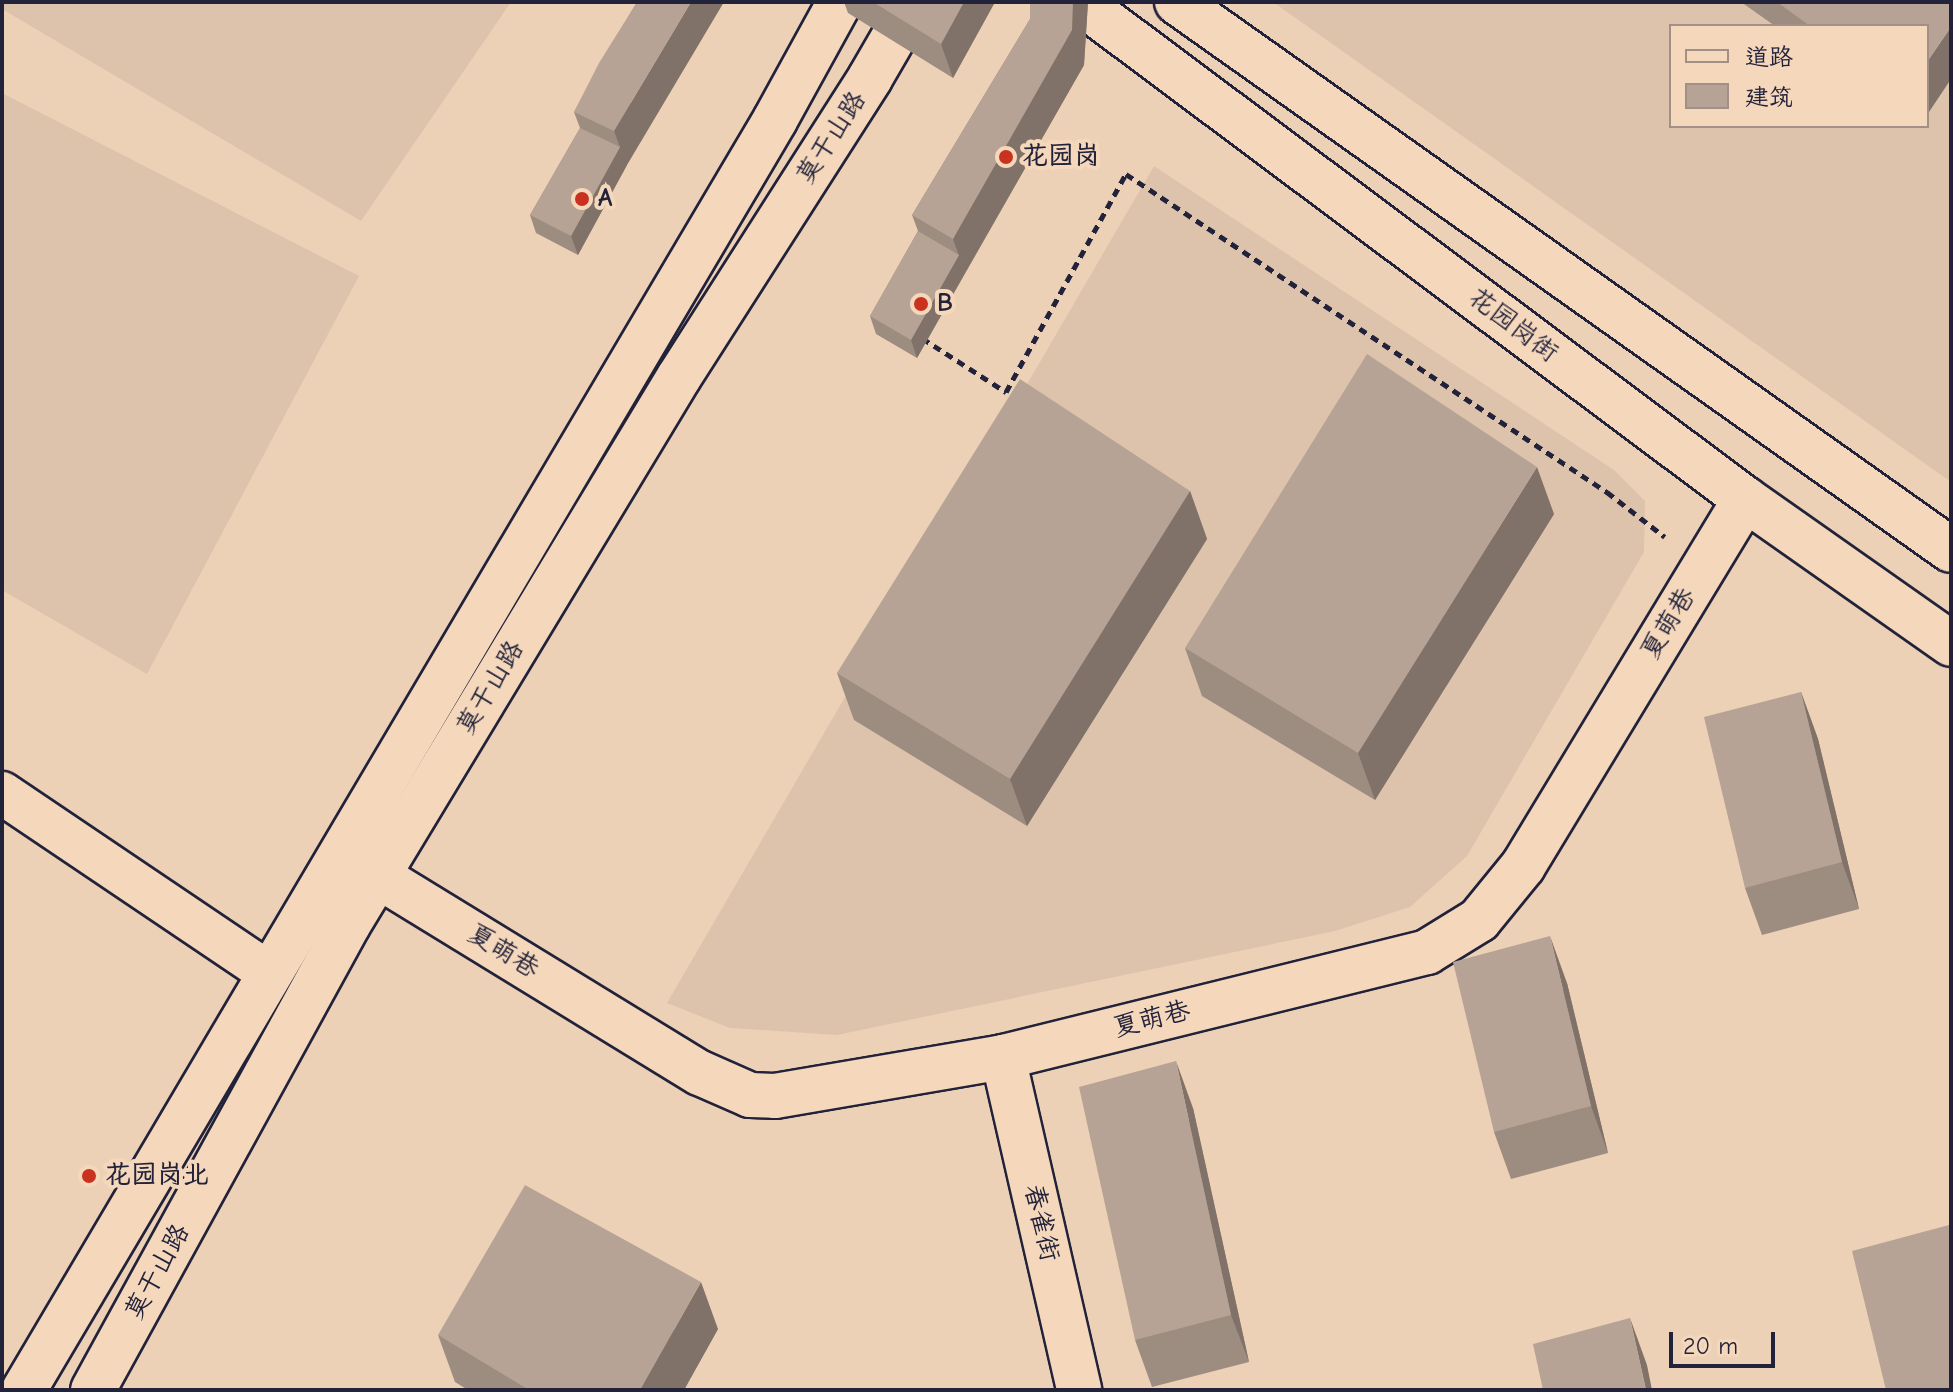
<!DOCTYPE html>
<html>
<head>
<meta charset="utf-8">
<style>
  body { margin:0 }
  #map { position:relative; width:1953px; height:1392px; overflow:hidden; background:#edd1b6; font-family:"Comic Neue","LXGW WenKai TC",sans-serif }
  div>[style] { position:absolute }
  .built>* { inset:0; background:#ddc3ac }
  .path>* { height:5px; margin-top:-2.5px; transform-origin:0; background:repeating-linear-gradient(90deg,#22223b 0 8px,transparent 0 14px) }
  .roads { filter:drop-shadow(2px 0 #22223b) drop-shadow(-2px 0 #22223b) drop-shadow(0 2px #22223b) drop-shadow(0 -2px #22223b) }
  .minor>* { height:42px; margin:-21px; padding:0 21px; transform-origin:21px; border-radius:21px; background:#f5d8bb }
  .tertiary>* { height:44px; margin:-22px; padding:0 22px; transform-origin:22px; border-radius:22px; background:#f5d8bb }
  .primary>* { height:44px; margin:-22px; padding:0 22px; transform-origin:22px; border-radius:22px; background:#f5d8bb }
  .wall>* { inset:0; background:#9d8c80 }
  .shaded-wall>* { inset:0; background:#807268 }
  .building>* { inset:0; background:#b7a395 }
  .dots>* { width:22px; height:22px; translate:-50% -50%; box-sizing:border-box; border:4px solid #f5d8bb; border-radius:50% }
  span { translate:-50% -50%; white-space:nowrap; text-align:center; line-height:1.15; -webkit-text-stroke:8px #f5d8bb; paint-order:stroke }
  .street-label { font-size:26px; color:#22223b }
  .poi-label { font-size:26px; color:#22223b; font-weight:700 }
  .left { translate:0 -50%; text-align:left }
  .frame { position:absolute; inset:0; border:4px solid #22223b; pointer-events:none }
  .legend { position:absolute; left:1669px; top:24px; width:260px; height:104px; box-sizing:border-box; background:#f5d8bb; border:2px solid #a18f88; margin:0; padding:10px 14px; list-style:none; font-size:24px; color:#22223b }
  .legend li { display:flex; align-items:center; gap:16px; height:40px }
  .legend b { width:40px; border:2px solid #a18f88 }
  .scale { position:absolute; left:1669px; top:1332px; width:106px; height:36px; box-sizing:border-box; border:4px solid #22223b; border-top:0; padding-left:10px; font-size:24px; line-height:28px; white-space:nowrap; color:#22223b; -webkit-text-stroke:6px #f5d8bb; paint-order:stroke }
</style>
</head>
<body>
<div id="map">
  <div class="built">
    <div style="clip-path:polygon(2px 2px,511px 2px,361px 221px,2px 9px)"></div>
    <div style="clip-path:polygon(evenodd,1273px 2px,1951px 2px,1951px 482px,1273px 2px,1671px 26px,1927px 26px,1927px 126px,1671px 126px,1671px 26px)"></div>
    <div style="clip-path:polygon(2px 93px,359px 276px,147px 674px,2px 590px)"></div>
    <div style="clip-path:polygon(1154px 166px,1614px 470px,1645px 501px,1644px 552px,1467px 856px,1410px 907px,1335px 931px,837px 1035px,730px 1028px,667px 1003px)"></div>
  </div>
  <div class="path">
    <div style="left:922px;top:338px;width:100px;rotate:32.7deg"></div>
    <div style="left:1006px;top:392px;width:249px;rotate:-61.2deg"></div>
    <div style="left:1126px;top:174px;width:577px;rotate:33.47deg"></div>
    <div style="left:1607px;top:492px;width:73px;rotate:37.8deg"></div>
  </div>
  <div class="roads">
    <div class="minor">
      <div style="left:2px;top:793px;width:323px;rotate:34deg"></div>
    </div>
    <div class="tertiary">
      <div style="left:1080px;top:2px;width:830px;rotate:36.77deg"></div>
      <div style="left:1745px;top:499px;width:252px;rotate:35.1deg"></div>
      <div style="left:1177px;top:2px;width:948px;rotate:35.3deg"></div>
      <div style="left:378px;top:876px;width:377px;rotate:31.5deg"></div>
      <div style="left:700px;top:1073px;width:55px;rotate:23.7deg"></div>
      <div style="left:750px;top:1095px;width:25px;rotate:2deg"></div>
      <div style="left:775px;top:1096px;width:231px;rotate:-9.7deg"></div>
      <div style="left:1003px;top:1057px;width:437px;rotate:-13.9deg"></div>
      <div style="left:1427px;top:952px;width:61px;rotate:-31.6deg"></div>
      <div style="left:1479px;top:920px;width:70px;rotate:-50.8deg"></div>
      <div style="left:1523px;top:866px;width:429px;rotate:-58.8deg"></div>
      <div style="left:1003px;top:1057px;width:342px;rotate:77.1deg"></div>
    </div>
    <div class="primary">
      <div style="left:24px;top:1390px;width:1475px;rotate:-59.4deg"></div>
      <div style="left:775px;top:120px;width:135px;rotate:-61.2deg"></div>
      <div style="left:93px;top:1390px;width:530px;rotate:-61.26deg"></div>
      <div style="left:348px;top:925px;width:640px;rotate:-58.87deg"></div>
      <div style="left:679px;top:377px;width:355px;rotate:-57.4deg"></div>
      <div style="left:870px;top:78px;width:88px;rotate:-59.9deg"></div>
    </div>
  </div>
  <div class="wall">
    <div style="clip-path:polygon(637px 2px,627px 165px,578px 255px,536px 233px,530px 215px,580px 128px,574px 112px)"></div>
    <div style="clip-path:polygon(844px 2px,995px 2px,953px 78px,848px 13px)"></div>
    <div style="clip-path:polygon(1030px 2px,1088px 2px,1084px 65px,917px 358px,876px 334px,870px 316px,918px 231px,912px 215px,1030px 19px)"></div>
    <div style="clip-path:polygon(1741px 2px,1951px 2px,1927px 26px,1775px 26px)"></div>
    <div style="clip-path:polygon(1190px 491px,1207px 539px,1027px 826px,854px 720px,837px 673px)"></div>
    <div style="clip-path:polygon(1554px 514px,1375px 800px,1202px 696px,1185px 648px)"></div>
    <div style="clip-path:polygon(1801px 692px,1818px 739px,1859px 909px,1762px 935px,1745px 888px)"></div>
    <div style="clip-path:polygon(1567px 983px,1608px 1153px,1511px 1179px,1494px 1132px)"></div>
    <div style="clip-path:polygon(1193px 1108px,1249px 1362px,1152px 1387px,1135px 1340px)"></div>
    <div style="clip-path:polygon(718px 1329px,684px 1390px,468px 1390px,455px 1382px,438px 1335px)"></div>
  </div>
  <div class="shaded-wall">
    <div style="clip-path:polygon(691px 2px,724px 2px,627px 165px,578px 255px,571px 236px,620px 147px,614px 131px)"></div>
    <div style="clip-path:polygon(964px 2px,995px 2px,953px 78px,941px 44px)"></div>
    <div style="clip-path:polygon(1073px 2px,1088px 2px,1084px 65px,965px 273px,953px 239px)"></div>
    <div style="clip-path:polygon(1951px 27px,1951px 79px,1927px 115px,1927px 62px)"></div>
    <div style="clip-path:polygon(959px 255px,965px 273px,917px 358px,911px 340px)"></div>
    <div style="clip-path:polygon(1537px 467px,1554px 514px,1375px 800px,1358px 753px)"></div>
    <div style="clip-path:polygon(1190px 491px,1207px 539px,1027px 826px,1010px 779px)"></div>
    <div style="clip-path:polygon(1801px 692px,1818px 739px,1859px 909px,1842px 862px)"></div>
    <div style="clip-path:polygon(1550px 936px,1567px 983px,1608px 1153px,1591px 1106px)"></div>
    <div style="clip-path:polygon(1176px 1061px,1193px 1108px,1249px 1362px,1231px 1315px)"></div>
    <div style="clip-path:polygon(701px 1282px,718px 1329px,684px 1390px,640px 1390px)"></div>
    <div style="clip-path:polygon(1630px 1318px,1647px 1365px,1652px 1390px,1646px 1390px)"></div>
  </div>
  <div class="building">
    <div style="clip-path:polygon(637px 2px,691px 2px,614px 131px,574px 112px,599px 63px)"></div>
    <div style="clip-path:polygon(873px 2px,964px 2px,941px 44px)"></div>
    <div style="clip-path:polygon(1030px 2px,1073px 2px,1072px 30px,953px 239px,912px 215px,1030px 19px)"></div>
    <div style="clip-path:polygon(1777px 2px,1951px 2px,1951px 27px,1927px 62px,1927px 26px,1810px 26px)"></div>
    <div style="clip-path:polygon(580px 128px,620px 147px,571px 236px,530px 215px)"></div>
    <div style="clip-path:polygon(918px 231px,959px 255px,911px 340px,870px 316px)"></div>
    <div style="clip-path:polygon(1367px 354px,1537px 467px,1358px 753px,1185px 648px)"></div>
    <div style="clip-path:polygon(1020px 379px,1190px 491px,1010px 779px,837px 673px)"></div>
    <div style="clip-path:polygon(1801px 692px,1842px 862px,1745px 888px,1704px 717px)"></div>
    <div style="clip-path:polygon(1550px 936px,1591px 1106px,1494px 1132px,1453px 962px)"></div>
    <div style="clip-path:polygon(1176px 1061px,1231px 1315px,1135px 1340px,1079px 1087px)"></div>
    <div style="clip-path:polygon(525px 1185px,701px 1282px,640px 1390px,529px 1390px,438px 1335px)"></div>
    <div style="clip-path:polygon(1949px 1225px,1951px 1233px,1951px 1390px,1886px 1390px,1852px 1251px)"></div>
    <div style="clip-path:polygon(1630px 1318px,1646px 1390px,1543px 1390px,1533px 1344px)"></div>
  </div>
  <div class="dots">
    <div style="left:1006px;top:157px;background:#c8321e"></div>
    <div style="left:582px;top:199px;background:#c8321e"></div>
    <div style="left:921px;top:304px;background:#c8321e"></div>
    <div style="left:89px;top:1176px;background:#c8321e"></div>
  </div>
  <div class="street-label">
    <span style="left:832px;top:138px;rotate:-57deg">莫干山路</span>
    <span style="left:1513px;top:326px;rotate:37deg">花园岗街</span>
    <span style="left:1669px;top:624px;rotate:-59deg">夏萌巷</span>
    <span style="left:491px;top:688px;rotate:-59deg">莫干山路</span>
    <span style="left:503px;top:952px;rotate:31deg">夏萌巷</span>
    <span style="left:1152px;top:1020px;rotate:-14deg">夏萌巷</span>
    <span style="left:1041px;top:1223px;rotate:77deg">春雀街</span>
    <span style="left:158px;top:1272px;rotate:-61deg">莫干山路</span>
  </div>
  <div class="poi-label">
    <span class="left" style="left:1022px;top:157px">花园岗</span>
    <span class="left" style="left:598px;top:199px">A</span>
    <span class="left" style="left:937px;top:304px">B</span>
    <span class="left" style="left:105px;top:1176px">花园岗北</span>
  </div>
  <div class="frame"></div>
  <ul class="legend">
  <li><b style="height:10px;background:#f5d8bb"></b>道路</li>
  <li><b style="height:22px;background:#b7a395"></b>建筑</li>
  </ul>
  <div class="scale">20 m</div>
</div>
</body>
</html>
